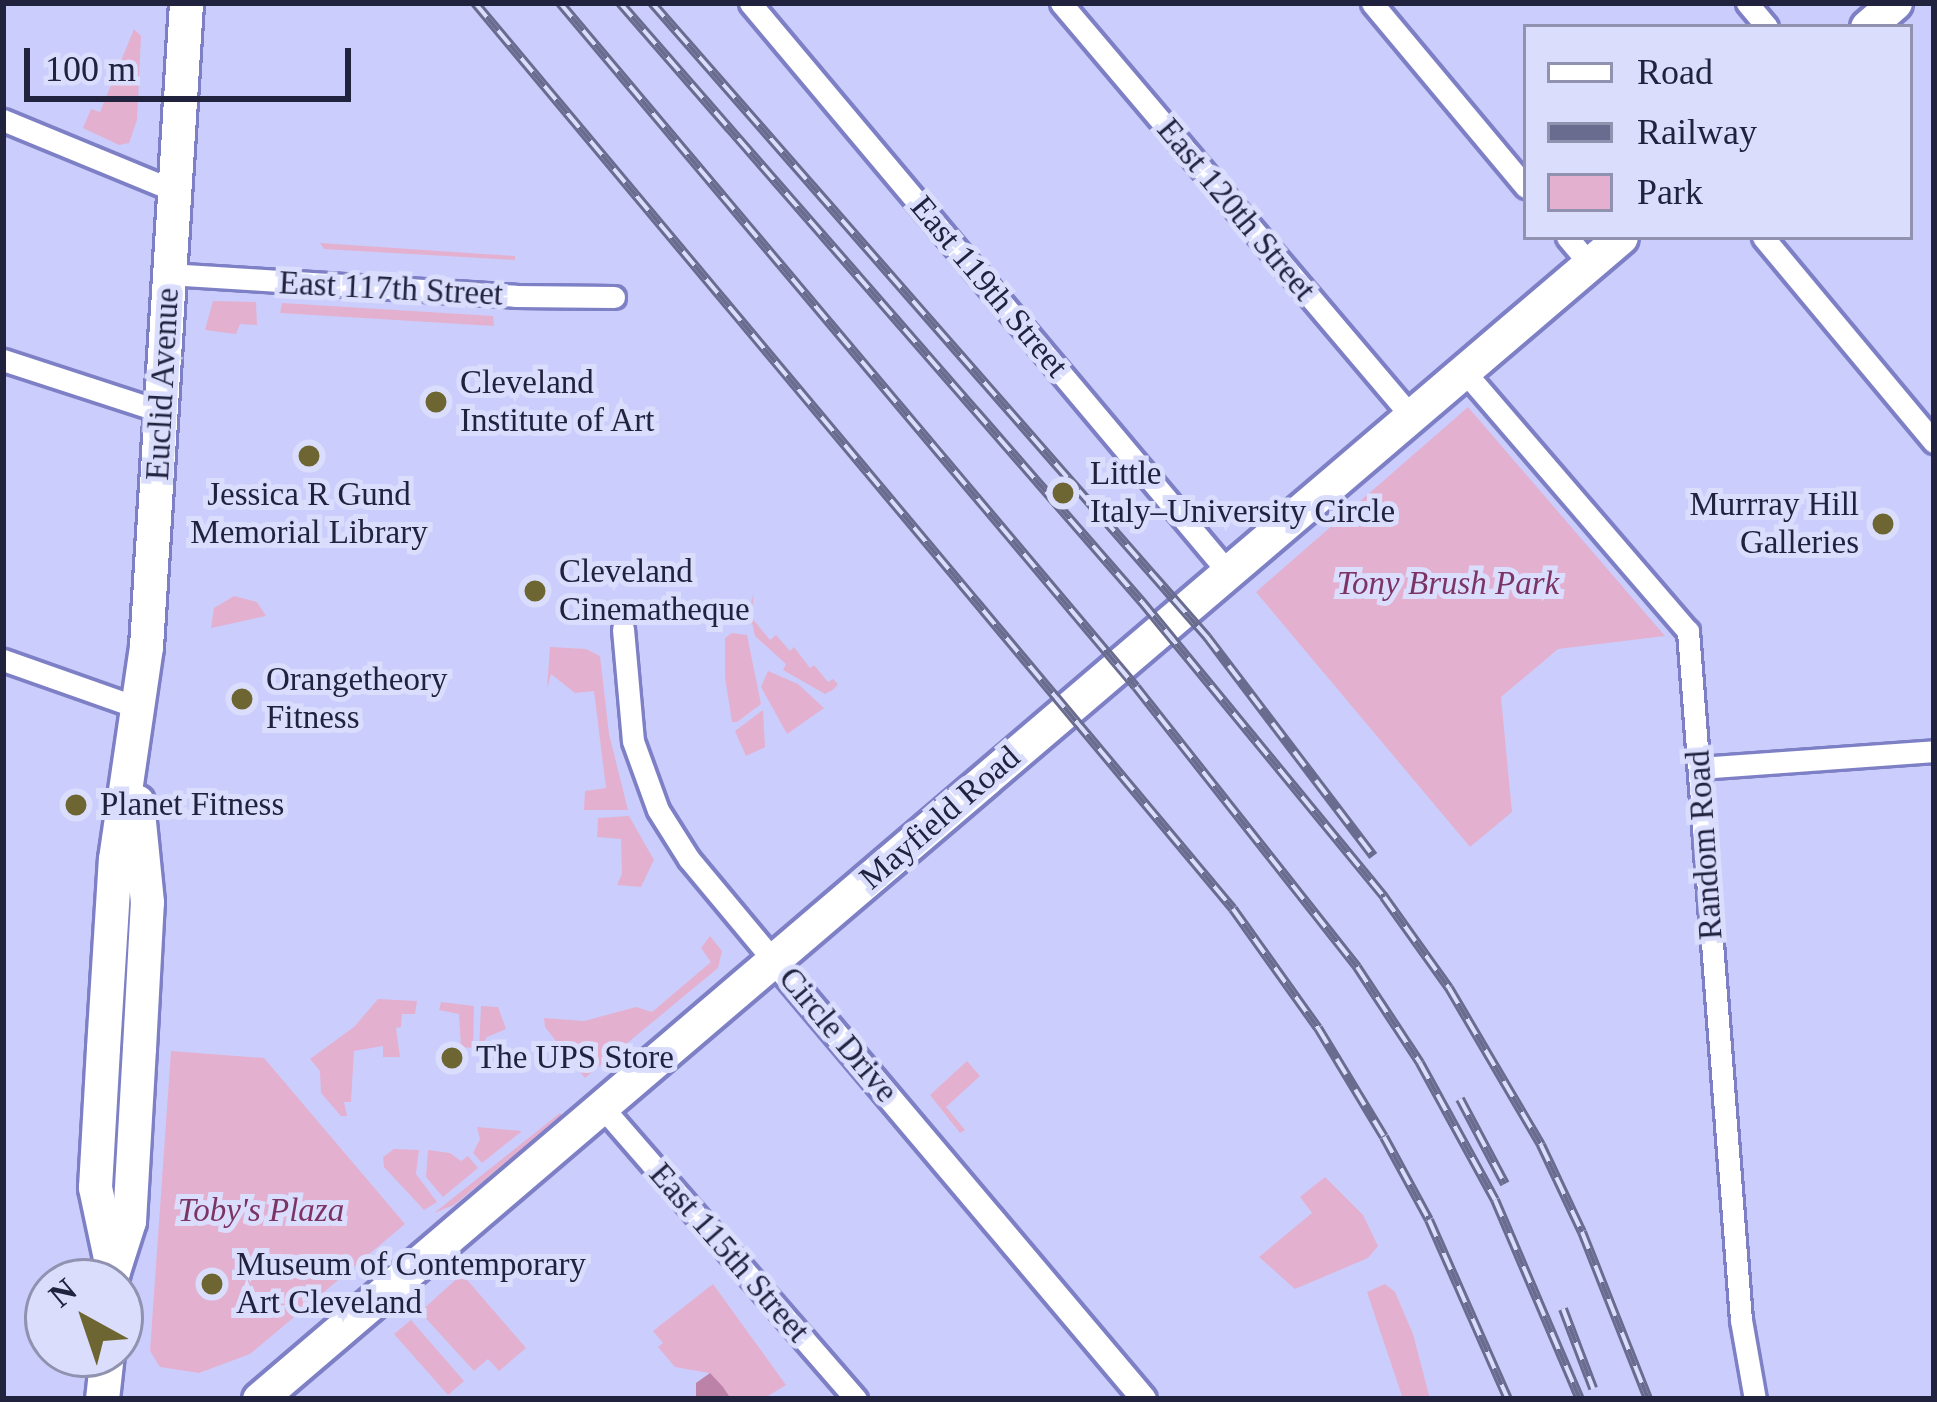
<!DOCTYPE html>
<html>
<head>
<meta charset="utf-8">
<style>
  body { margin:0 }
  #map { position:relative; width:1937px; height:1402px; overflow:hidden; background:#cbcefc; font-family:Georgia,serif }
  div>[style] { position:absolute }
  .green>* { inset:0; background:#e4b0d0 }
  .forest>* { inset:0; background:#bd82a7 }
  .roads { filter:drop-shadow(3px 0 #7e80c6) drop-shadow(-3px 0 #7e80c6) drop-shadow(0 3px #7e80c6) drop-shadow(0 -3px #7e80c6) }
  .minor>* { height:21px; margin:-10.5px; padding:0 10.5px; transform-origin:10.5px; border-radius:10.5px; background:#fff }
  .tertiary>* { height:24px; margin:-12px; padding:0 12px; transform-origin:12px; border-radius:12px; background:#fff }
  .primary>* { height:33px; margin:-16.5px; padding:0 16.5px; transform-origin:16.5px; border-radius:16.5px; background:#fff }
  .rail>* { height:10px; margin-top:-5px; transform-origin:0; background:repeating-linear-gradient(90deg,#daddfc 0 18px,#6a6c8f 0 36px); box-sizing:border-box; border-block:3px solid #6a6c8f }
  .dots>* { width:33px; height:33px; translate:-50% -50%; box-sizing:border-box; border:6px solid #daddfc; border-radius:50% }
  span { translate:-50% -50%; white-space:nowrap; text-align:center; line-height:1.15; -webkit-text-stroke:10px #daddfc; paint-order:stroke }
  .street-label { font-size:33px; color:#21223e }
  .poi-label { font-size:33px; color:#21223e }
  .left { translate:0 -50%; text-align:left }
  .right { translate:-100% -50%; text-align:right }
  .park-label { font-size:33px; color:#7c3465; font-style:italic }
  .frame { position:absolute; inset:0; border:6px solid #21223e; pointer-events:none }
  .legend { position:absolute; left:1523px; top:24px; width:390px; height:216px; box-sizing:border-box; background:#daddfc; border:3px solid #9092b0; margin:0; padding:15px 21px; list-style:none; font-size:36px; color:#21223e }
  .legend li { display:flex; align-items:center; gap:24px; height:60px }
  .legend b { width:60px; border:3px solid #9092b0 }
  .north { position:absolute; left:24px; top:1258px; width:120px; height:120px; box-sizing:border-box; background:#daddfc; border:3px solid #9092b0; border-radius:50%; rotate:320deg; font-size:33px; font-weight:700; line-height:48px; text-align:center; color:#21223e }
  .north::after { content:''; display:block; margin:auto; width:42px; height:54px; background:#6d6633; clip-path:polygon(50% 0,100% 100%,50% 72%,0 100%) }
  .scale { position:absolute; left:24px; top:48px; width:327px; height:54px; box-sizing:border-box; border:6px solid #21223e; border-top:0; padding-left:15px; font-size:36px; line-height:42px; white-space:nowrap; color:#21223e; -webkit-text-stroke:9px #daddfc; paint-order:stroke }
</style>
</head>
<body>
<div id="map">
  <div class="green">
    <div style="clip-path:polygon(134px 29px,141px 36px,137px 120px,129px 143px,119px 145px,83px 128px,91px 109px,100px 112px)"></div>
    <div style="clip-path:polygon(320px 243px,515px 256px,515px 260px,324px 249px)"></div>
    <div style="clip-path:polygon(213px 301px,256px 302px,257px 325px,240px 324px,236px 334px,205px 330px)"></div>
    <div style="clip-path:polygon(282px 303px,493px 316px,494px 326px,280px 313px)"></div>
    <div style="clip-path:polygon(1468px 407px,1665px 636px,1558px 649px,1501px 697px,1512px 812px,1470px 847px,1256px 592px)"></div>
    <div style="clip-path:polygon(754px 593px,751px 617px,770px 640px,776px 635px,790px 651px,794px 647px,810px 668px,814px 665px,828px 682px,833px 679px,838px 684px,834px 689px,825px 694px,783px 670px,786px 664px,755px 636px,749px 609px)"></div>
    <div style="clip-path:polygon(234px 596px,257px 602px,266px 616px,211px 628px,214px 608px)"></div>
    <div style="clip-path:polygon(732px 633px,747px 635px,761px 704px,737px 722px,732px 722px,725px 677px,725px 638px)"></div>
    <div style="clip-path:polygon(550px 647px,586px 649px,600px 656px,609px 734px,628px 810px,584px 810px,585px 791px,606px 788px,594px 691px,575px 693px,551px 674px,547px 689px)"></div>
    <div style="clip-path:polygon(768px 671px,798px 684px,824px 708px,787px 734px,761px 687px)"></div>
    <div style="clip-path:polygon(763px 710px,765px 747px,746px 756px,735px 731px)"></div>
    <div style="clip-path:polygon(629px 816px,654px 860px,641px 887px,617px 885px,622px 874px,621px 839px,597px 837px,598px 818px)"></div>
    <div style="clip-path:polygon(710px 936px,722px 951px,718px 968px,585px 1078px,545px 1027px,544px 1018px,584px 1021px,636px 1007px,652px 1012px,711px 962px,701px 948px)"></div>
    <div style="clip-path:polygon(378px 999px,417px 1001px,415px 1014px,402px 1014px,401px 1027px,396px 1028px,400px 1057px,383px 1057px,383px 1046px,354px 1051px,351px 1102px,344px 1102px,347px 1116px,341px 1116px,321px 1093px,320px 1071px,310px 1059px,354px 1027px)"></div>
    <div style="clip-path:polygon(441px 1002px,474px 1006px,473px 1048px,461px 1047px,459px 1014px,439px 1010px)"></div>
    <div style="clip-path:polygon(481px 1006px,498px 1007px,506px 1029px,487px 1037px,479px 1049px)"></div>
    <div style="clip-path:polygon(171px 1051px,264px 1058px,405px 1224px,250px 1354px,199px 1373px,160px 1367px,150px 1351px)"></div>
    <div style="clip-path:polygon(967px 1061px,980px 1076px,946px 1107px,965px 1130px,960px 1133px,930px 1095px)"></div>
    <div style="clip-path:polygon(560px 1113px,563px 1117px,454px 1205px,434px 1213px)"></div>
    <div style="clip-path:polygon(477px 1127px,522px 1131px,482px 1163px,473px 1153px,480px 1139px)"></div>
    <div style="clip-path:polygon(394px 1149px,419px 1150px,416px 1174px,437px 1202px,424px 1210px,384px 1167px,383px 1157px)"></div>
    <div style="clip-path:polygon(428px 1150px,450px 1153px,461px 1161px,468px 1156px,478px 1168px,443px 1197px,426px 1177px)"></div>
    <div style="clip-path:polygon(1325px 1177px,1363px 1215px,1378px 1246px,1368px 1258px,1295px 1289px,1259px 1257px,1312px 1213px,1300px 1197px)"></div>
    <div style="clip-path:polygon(462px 1274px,526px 1348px,499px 1371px,488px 1359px,474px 1371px,420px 1312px)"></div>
    <div style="clip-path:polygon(713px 1284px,786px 1385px,763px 1399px,731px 1399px,709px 1373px,675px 1367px,658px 1347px,663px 1343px,653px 1331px)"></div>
    <div style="clip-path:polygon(1385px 1284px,1395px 1292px,1413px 1334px,1430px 1399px,1403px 1399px,1367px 1292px)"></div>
    <div style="clip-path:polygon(411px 1320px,464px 1381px,448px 1395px,394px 1334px)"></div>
  </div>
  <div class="forest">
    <div style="clip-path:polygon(710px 1373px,723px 1387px,731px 1399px,696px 1399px,696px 1383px)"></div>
  </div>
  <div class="roads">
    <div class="minor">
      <div style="left:750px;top:3px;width:743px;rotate:49.97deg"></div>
      <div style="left:1061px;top:3px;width:541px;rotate:49.72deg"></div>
      <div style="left:1372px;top:3px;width:240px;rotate:50.1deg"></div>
      <div style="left:1747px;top:3px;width:31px;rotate:50deg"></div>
      <div style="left:3px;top:120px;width:186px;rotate:22.4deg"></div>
      <div style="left:1567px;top:237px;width:35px;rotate:50deg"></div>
      <div style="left:1763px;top:237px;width:267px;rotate:50.2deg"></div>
      <div style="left:168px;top:274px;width:348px;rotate:3.6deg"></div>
      <div style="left:515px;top:296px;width:99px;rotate:0.6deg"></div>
      <div style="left:3px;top:360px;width:168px;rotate:18deg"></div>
      <div style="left:1464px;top:371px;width:343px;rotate:49.3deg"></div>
      <div style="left:1688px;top:631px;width:691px;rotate:85.6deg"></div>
      <div style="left:1741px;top:1320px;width:80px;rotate:80deg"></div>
      <div style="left:623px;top:629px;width:112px;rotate:84.9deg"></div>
      <div style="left:633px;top:741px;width:73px;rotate:70.1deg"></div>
      <div style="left:658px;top:810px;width:58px;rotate:57.7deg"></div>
      <div style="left:689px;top:859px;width:133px;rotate:50.2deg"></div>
      <div style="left:3px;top:660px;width:144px;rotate:19.4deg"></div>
      <div style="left:1699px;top:768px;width:236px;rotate:-4.1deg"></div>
      <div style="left:603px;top:1108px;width:386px;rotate:49deg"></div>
    </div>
    <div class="tertiary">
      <div style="left:774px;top:961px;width:573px;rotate:49.81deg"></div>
    </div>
    <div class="primary">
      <div style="left:1867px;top:27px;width:37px;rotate:-41deg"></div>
      <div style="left:114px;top:1268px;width:49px;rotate:-72.3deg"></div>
      <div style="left:129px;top:1221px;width:173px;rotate:-86.7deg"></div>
      <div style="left:139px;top:1048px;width:146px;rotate:-86.9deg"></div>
      <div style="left:147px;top:902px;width:101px;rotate:-95.7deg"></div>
      <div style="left:113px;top:1272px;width:87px;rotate:-102deg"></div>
      <div style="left:95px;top:1187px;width:139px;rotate:-86.7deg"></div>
      <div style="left:103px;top:1048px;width:189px;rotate:-86.4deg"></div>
      <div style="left:115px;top:859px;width:215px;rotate:-81.7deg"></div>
      <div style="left:146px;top:646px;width:644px;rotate:-86.44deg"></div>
      <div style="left:102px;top:1399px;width:45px;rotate:-83.7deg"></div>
      <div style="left:259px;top:1399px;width:1790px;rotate:-40.47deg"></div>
    </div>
  </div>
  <div class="rail">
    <div style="left:475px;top:3px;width:1181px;rotate:50.08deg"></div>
    <div style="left:1233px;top:909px;width:146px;rotate:54.5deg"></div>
    <div style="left:1318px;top:1028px;width:127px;rotate:58.8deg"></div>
    <div style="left:1384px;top:1137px;width:94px;rotate:61.5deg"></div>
    <div style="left:1429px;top:1220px;width:196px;rotate:66.2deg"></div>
    <div style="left:560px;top:3px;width:894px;rotate:49.9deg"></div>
    <div style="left:1136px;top:687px;width:357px;rotate:51.7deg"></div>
    <div style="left:1357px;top:967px;width:115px;rotate:56.7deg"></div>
    <div style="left:1420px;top:1063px;width:156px;rotate:61.3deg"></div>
    <div style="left:1495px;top:1200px;width:216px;rotate:66.9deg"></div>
    <div style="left:620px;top:3px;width:795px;rotate:48.93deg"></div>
    <div style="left:1142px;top:602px;width:382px;rotate:50.6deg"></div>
    <div style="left:1384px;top:897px;width:112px;rotate:54.5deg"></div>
    <div style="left:1449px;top:988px;width:182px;rotate:59.6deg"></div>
    <div style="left:1541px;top:1145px;width:96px;rotate:64.8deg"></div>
    <div style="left:1582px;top:1232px;width:180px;rotate:68.4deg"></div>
    <div style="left:652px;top:3px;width:843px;rotate:48.8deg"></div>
    <div style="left:1207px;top:637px;width:275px;rotate:52.8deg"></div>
    <div style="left:1460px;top:1099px;width:96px;rotate:62.1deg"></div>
    <div style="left:1563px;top:1309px;width:85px;rotate:69.2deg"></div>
  </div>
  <div class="dots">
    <div style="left:436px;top:402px;background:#6d6633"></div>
    <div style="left:309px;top:456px;background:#6d6633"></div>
    <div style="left:1063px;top:493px;background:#6d6633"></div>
    <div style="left:1883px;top:524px;background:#6d6633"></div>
    <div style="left:535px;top:591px;background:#6d6633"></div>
    <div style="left:242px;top:699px;background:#6d6633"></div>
    <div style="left:76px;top:805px;background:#6d6633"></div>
    <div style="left:452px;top:1058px;background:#6d6633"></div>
    <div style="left:212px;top:1284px;background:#6d6633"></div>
  </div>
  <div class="street-label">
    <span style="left:1236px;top:210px;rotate:50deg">East 120th Street</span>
    <span style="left:989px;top:287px;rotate:50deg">East 119th Street</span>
    <span style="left:391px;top:289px;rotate:3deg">East 117th Street</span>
    <span style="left:163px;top:384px;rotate:-87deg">Euclid Avenue</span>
    <span style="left:940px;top:818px;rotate:-41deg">Mayfield Road</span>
    <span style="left:1705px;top:845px;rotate:-94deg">Random Road</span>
    <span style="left:838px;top:1035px;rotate:50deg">Circle Drive</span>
    <span style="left:729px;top:1253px;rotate:49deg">East 115th Street</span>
  </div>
  <div class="poi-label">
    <span class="left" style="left:460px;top:402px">Cleveland<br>Institute of Art</span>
    <span class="left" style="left:1090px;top:493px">Little<br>Italy–University Circle</span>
    <span style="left:309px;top:514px">Jessica R Gund<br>Memorial Library</span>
    <span class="right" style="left:1859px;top:524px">Murrray Hill<br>Galleries</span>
    <span class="left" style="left:559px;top:591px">Cleveland<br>Cinematheque</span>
    <span class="left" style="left:266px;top:699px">Orangetheory<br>Fitness</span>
    <span class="left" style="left:100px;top:805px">Planet Fitness</span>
    <span class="left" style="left:476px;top:1058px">The UPS Store</span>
    <span class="left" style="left:236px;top:1284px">Museum of Contemporary<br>Art Cleveland</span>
  </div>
  <div class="park-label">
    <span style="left:1448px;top:584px">Tony Brush Park</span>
    <span style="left:261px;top:1211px">Toby's Plaza</span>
  </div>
  <div class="frame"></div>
  <ul class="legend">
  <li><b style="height:15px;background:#fff"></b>Road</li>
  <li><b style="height:15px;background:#6a6c8f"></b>Railway</li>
  <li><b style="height:33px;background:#e4b0d0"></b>Park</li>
  </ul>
  <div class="north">N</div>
  <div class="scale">100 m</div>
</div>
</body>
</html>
